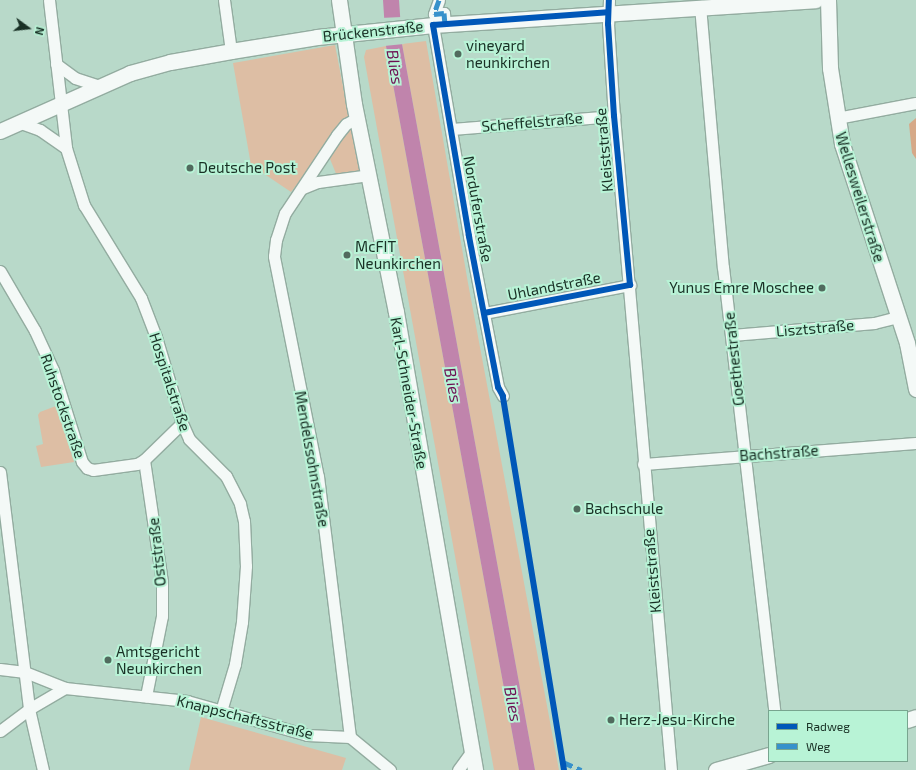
<!DOCTYPE html>
<html>
<head>
<meta charset="utf-8">
<style>
  body { margin:0 }
  #map { position:relative; width:916px; height:770px; overflow:hidden; background:#b8d9c9; font-family:"Exo 2",sans-serif }
  div>[style] { position:absolute }
  .green>* { inset:0; background:#ddbea4 }
  .forest>* { inset:0; background:#d6a988 }
  .water>* { inset:0; background:#c084ac }
  .pier>* { inset:0; background:#b8d9c9 }
  .roads { filter:drop-shadow(1px 0 #93aca0) drop-shadow(-1px 0 #93aca0) drop-shadow(0 1px #93aca0) drop-shadow(0 -1px #93aca0) }
  .street>* { height:11px; margin:-5.5px; padding:0 5.5px; transform-origin:5.5px; border-radius:5.5px; background:#f4f9f7 }
  .secondary>* { height:15px; margin:-7.5px; padding:0 7.5px; transform-origin:7.5px; border-radius:7.5px; background:#f4f9f7 }
  .quiet>* { height:5px; margin-top:-2.5px; transform-origin:0; background:repeating-linear-gradient(90deg,#3791cb 0 10px,transparent 0 15px) }
  .cycleway>* { height:6px; margin:-3px; padding:0 3px; transform-origin:3px; border-radius:3px; background:#0057b8 }
  .dots>* { width:11px; height:11px; translate:-50% -50%; box-sizing:border-box; border:2px solid #b8f3d6; border-radius:50% }
  span { translate:-50% -50%; white-space:nowrap; text-align:center; line-height:1.15; -webkit-text-stroke:4px #b8f3d6; paint-order:stroke }
  .street-label { font-size:15px; color:#193025 }
  .poi-label { font-size:15px; color:#193025 }
  .left { translate:0 -50%; text-align:left }
  .right { translate:-100% -50%; text-align:right }
  .water-label { font-size:16px; color:#6d0f52; font-style:italic }
  .legend { position:absolute; left:768px; top:710px; width:140px; height:52px; box-sizing:border-box; background:#b8f3d6; border:1px solid #78a58f; margin:0; padding:5px 7px; list-style:none; font-size:12px; color:#193025 }
  .legend li { display:flex; align-items:center; gap:8px; height:20px }
  .legend b { width:20px; border:1px solid #78a58f }
  .north { position:absolute; left:8px; top:8px; width:40px; height:40px; -webkit-text-stroke:3px #b8f3d6; paint-order:stroke; rotate:105deg; font-size:11px; font-weight:700; line-height:16px; text-align:center; color:#193025 }
  .north::after { content:''; display:block; margin:auto; width:14px; height:18px; background:#193025; clip-path:polygon(50% 0,100% 100%,50% 72%,0 100%) }
</style>
</head>
<body>
<div id="map">
  <div class="green">
    <div style="clip-path:polygon(426px 41px,468px 283px,559px 770px,535px 770px,402px 44px)"></div>
    <div style="clip-path:polygon(335px 45px,349px 118px,291px 192px,251px 165px,233px 63px)"></div>
    <div style="clip-path:polygon(386px 46px,519px 770px,494px 770px,364px 57px,366px 50px)"></div>
    <div style="clip-path:polygon(351px 129px,360px 172px,337px 176px,330px 159px,345px 131px)"></div>
    <div style="clip-path:polygon(56px 406px,74px 462px,41px 467px,36px 446px,43px 444px,38px 415px,40px 412px)"></div>
    <div style="clip-path:polygon(201px 717px,346px 758px,342px 770px,189px 770px)"></div>
  </div>
  <div class="forest">
    <div style="clip-path:polygon(916px 118px,916px 159px,912px 153px,909px 124px)"></div>
  </div>
  <div class="water">
    <div style="clip-path:polygon(383px 0,399px 0,402px 44px,535px 770px,519px 770px,386px 46px)"></div>
  </div>
  <div class="pier">
    <div style="clip-path:polygon(402px 17px,404px 44px,384px 46px,380px 18px)"></div>
  </div>
  <div class="roads">
    <div class="street">
      <div style="left:49px;top:0;width:149px;rotate:83.4deg"></div>
      <div style="left:66px;top:148px;width:60px;rotate:72.5deg"></div>
      <div style="left:84px;top:205px;width:109px;rotate:58.5deg"></div>
      <div style="left:141px;top:298px;width:42px;rotate:69deg"></div>
      <div style="left:156px;top:337px;width:90px;rotate:73.2deg"></div>
      <div style="left:182px;top:423px;width:17px;rotate:66deg"></div>
      <div style="left:189px;top:439px;width:52px;rotate:45deg"></div>
      <div style="left:226px;top:476px;width:31px;rotate:63deg"></div>
      <div style="left:240px;top:504px;width:17px;rotate:77deg"></div>
      <div style="left:244px;top:521px;width:45px;rotate:87.5deg"></div>
      <div style="left:246px;top:566px;width:56px;rotate:94.1deg"></div>
      <div style="left:242px;top:622px;width:43px;rotate:99.5deg"></div>
      <div style="left:235px;top:664px;width:49px;rotate:106.6deg"></div>
      <div style="left:224px;top:0;width:51px;rotate:82.2deg"></div>
      <div style="left:439px;top:0;width:15px;rotate:110deg"></div>
      <div style="left:434px;top:14px;width:10px;rotate:-6deg"></div>
      <div style="left:444px;top:13px;width:11px;rotate:85deg"></div>
      <div style="left:609px;top:0;width:24px;rotate:92deg"></div>
      <div style="left:608px;top:24px;width:92px;rotate:86.3deg"></div>
      <div style="left:614px;top:116px;width:656px;rotate:85.02deg"></div>
      <div style="left:700px;top:6px;width:262px;rotate:85deg"></div>
      <div style="left:723px;top:267px;width:447px;rotate:83.4deg"></div>
      <div style="left:433px;top:25px;width:214px;rotate:80.3deg"></div>
      <div style="left:469px;top:236px;width:154px;rotate:79.1deg"></div>
      <div style="left:498px;top:387px;width:10px;rotate:61deg"></div>
      <div style="left:56px;top:64px;width:24px;rotate:36deg"></div>
      <div style="left:75px;top:78px;width:25px;rotate:18deg"></div>
      <div style="left:837px;top:118px;width:80px;rotate:-10.8deg"></div>
      <div style="left:21px;top:123px;width:20px;rotate:20deg"></div>
      <div style="left:40px;top:130px;width:32px;rotate:35deg"></div>
      <div style="left:451px;top:129px;width:164px;rotate:-4.6deg"></div>
      <div style="left:303px;top:188px;width:16px;rotate:-22deg"></div>
      <div style="left:318px;top:182px;width:51px;rotate:-7.8deg"></div>
      <div style="left:0;top:271px;width:69px;rotate:59.7deg"></div>
      <div style="left:35px;top:331px;width:43px;rotate:65.2deg"></div>
      <div style="left:53px;top:370px;width:96px;rotate:72.5deg"></div>
      <div style="left:82px;top:462px;width:8px;rotate:50deg"></div>
      <div style="left:87px;top:468px;width:6px;rotate:18deg"></div>
      <div style="left:93px;top:470px;width:44px;rotate:-7.8deg"></div>
      <div style="left:137px;top:464px;width:8px;rotate:-30deg"></div>
      <div style="left:144px;top:460px;width:53px;rotate:-44.2deg"></div>
      <div style="left:484px;top:313px;width:149px;rotate:-10.9deg"></div>
      <div style="left:732px;top:335px;width:143px;rotate:-4.8deg"></div>
      <div style="left:874px;top:323px;width:25px;rotate:-14deg"></div>
      <div style="left:144px;top:460px;width:123px;rotate:81.6deg"></div>
      <div style="left:162px;top:582px;width:34px;rotate:90deg"></div>
      <div style="left:162px;top:616px;width:82px;rotate:101.3deg"></div>
      <div style="left:643px;top:464px;width:274px;rotate:-4.4deg"></div>
      <div style="left:0;top:472px;width:239px;rotate:83deg"></div>
      <div style="left:29px;top:709px;width:63px;rotate:77.1deg"></div>
      <div style="left:0;top:669px;width:25px;rotate:7deg"></div>
      <div style="left:25px;top:672px;width:43px;rotate:21.8deg"></div>
      <div style="left:65px;top:688px;width:123px;rotate:6.1deg"></div>
      <div style="left:187px;top:701px;width:125px;rotate:15.8deg"></div>
      <div style="left:307px;top:735px;width:43px;rotate:2.7deg"></div>
      <div style="left:350px;top:737px;width:52px;rotate:39.5deg"></div>
      <div style="left:0;top:731px;width:36px;rotate:-37deg"></div>
      <div style="left:29px;top:709px;width:42px;rotate:-30.3deg"></div>
      <div style="left:350px;top:737px;width:262px;rotate:-97deg"></div>
      <div style="left:318px;top:477px;width:225px;rotate:-101.3deg"></div>
      <div style="left:274px;top:256px;width:16px;rotate:-83deg"></div>
      <div style="left:276px;top:240px;width:28px;rotate:-72deg"></div>
      <div style="left:285px;top:213px;width:94px;rotate:-56.3deg"></div>
      <div style="left:337px;top:135px;width:14px;rotate:-51deg"></div>
      <div style="left:346px;top:124px;width:13px;rotate:-29deg"></div>
      <div style="left:458px;top:770px;width:22px;rotate:-54deg"></div>
    </div>
    <div class="secondary">
      <div style="left:339px;top:0;width:105px;rotate:81.8deg"></div>
      <div style="left:354px;top:104px;width:212px;rotate:78.6deg"></div>
      <div style="left:396px;top:312px;width:465px;rotate:80.2deg"></div>
      <div style="left:828px;top:0;width:68px;rotate:88.3deg"></div>
      <div style="left:830px;top:68px;width:77px;rotate:81deg"></div>
      <div style="left:842px;top:144px;width:209px;rotate:71.9deg"></div>
      <div style="left:907px;top:343px;width:47px;rotate:78.9deg"></div>
      <div style="left:0;top:131px;width:142px;rotate:-24deg"></div>
      <div style="left:130px;top:73px;width:41px;rotate:-15.4deg"></div>
      <div style="left:170px;top:62px;width:62px;rotate:-10.2deg"></div>
      <div style="left:231px;top:51px;width:87px;rotate:-9.2deg"></div>
      <div style="left:317px;top:37px;width:117px;rotate:-5.9deg"></div>
      <div style="left:433px;top:25px;width:383px;rotate:-3.7deg"></div>
      <div style="left:907px;top:720px;width:9px;rotate:-18deg"></div>
      <div style="left:716px;top:770px;width:55px;rotate:-15.8deg"></div>
    </div>
  </div>
  <div class="quiet">
    <div style="left:439px;top:0;width:15px;rotate:110deg"></div>
    <div style="left:434px;top:14px;width:10px;rotate:-6deg"></div>
    <div style="left:444px;top:13px;width:11px;rotate:85deg"></div>
    <div style="left:563px;top:762px;width:20px;rotate:24deg"></div>
  </div>
  <div class="cycleway">
    <div style="left:484px;top:313px;width:149px;rotate:-10.9deg"></div>
    <div style="left:630px;top:285px;width:170px;rotate:-95.4deg"></div>
    <div style="left:614px;top:116px;width:92px;rotate:-93.7deg"></div>
    <div style="left:608px;top:24px;width:24px;rotate:-88deg"></div>
    <div style="left:564px;top:770px;width:379px;rotate:-99.3deg"></div>
    <div style="left:503px;top:396px;width:10px;rotate:-119deg"></div>
    <div style="left:498px;top:387px;width:154px;rotate:-100.9deg"></div>
    <div style="left:469px;top:236px;width:214px;rotate:-99.7deg"></div>
    <div style="left:433px;top:25px;width:175px;rotate:-4.2deg"></div>
  </div>
  <div class="dots">
    <div style="left:458px;top:54px;background:#516b5e"></div>
    <div style="left:190px;top:168px;background:#516b5e"></div>
    <div style="left:347px;top:255px;background:#516b5e"></div>
    <div style="left:822px;top:288px;background:#516b5e"></div>
    <div style="left:577px;top:509px;background:#516b5e"></div>
    <div style="left:108px;top:660px;background:#516b5e"></div>
    <div style="left:611px;top:720px;background:#516b5e"></div>
  </div>
  <div class="street-label">
    <span style="left:373px;top:31px;rotate:-6deg">Brückenstraße</span>
    <span style="left:532px;top:122px;rotate:-5deg">Scheffelstraße</span>
    <span style="left:604px;top:150px;rotate:-95deg">Kleiststraße</span>
    <span style="left:860px;top:197px;rotate:73deg">Wellesweilerstraße</span>
    <span style="left:478px;top:209px;rotate:80deg">Norduferstraße</span>
    <span style="left:554px;top:286px;rotate:-11deg">Uhlandstraße</span>
    <span style="left:815px;top:328px;rotate:-5deg">Lisztstraße</span>
    <span style="left:734px;top:359px;rotate:-96deg">Goethestraße</span>
    <span style="left:170px;top:382px;rotate:72deg">Hospitalstraße</span>
    <span style="left:409px;top:393px;rotate:80deg">Karl-Schneider-Straße</span>
    <span style="left:63px;top:406px;rotate:71deg">Ruhstockstraße</span>
    <span style="left:779px;top:453px;rotate:-4deg">Bachstraße</span>
    <span style="left:312px;top:459px;rotate:80deg">Mendelssohnstraße</span>
    <span style="left:157px;top:552px;rotate:-96deg">Oststraße</span>
    <span style="left:652px;top:571px;rotate:-95deg">Kleiststraße</span>
    <span style="left:245px;top:717px;rotate:14deg">Knappschaftsstraße</span>
  </div>
  <div class="poi-label">
    <span class="left" style="left:466px;top:54px">vineyard<br>neunkirchen</span>
    <span class="left" style="left:198px;top:168px">Deutsche Post</span>
    <span class="left" style="left:355px;top:255px">McFIT<br>Neunkirchen</span>
    <span class="right" style="left:814px;top:288px">Yunus Emre Moschee</span>
    <span class="left" style="left:585px;top:509px">Bachschule</span>
    <span class="left" style="left:116px;top:660px">Amtsgericht<br>Neunkirchen</span>
    <span class="left" style="left:619px;top:720px">Herz-Jesu-Kirche</span>
  </div>
  <div class="water-label">
    <span style="left:395px;top:67px;rotate:81deg">Blies</span>
    <span style="left:453px;top:385px;rotate:79deg">Blies</span>
    <span style="left:513px;top:704px;rotate:79deg">Blies</span>
  </div>
  <ul class="legend">
  <li><b style="height:5px;background:#0057b8"></b>Radweg</li>
  <li><b style="height:5px;background:#3791cb"></b>Weg</li>
  </ul>
  <div class="north">N</div>
</div>
</body>
</html>
